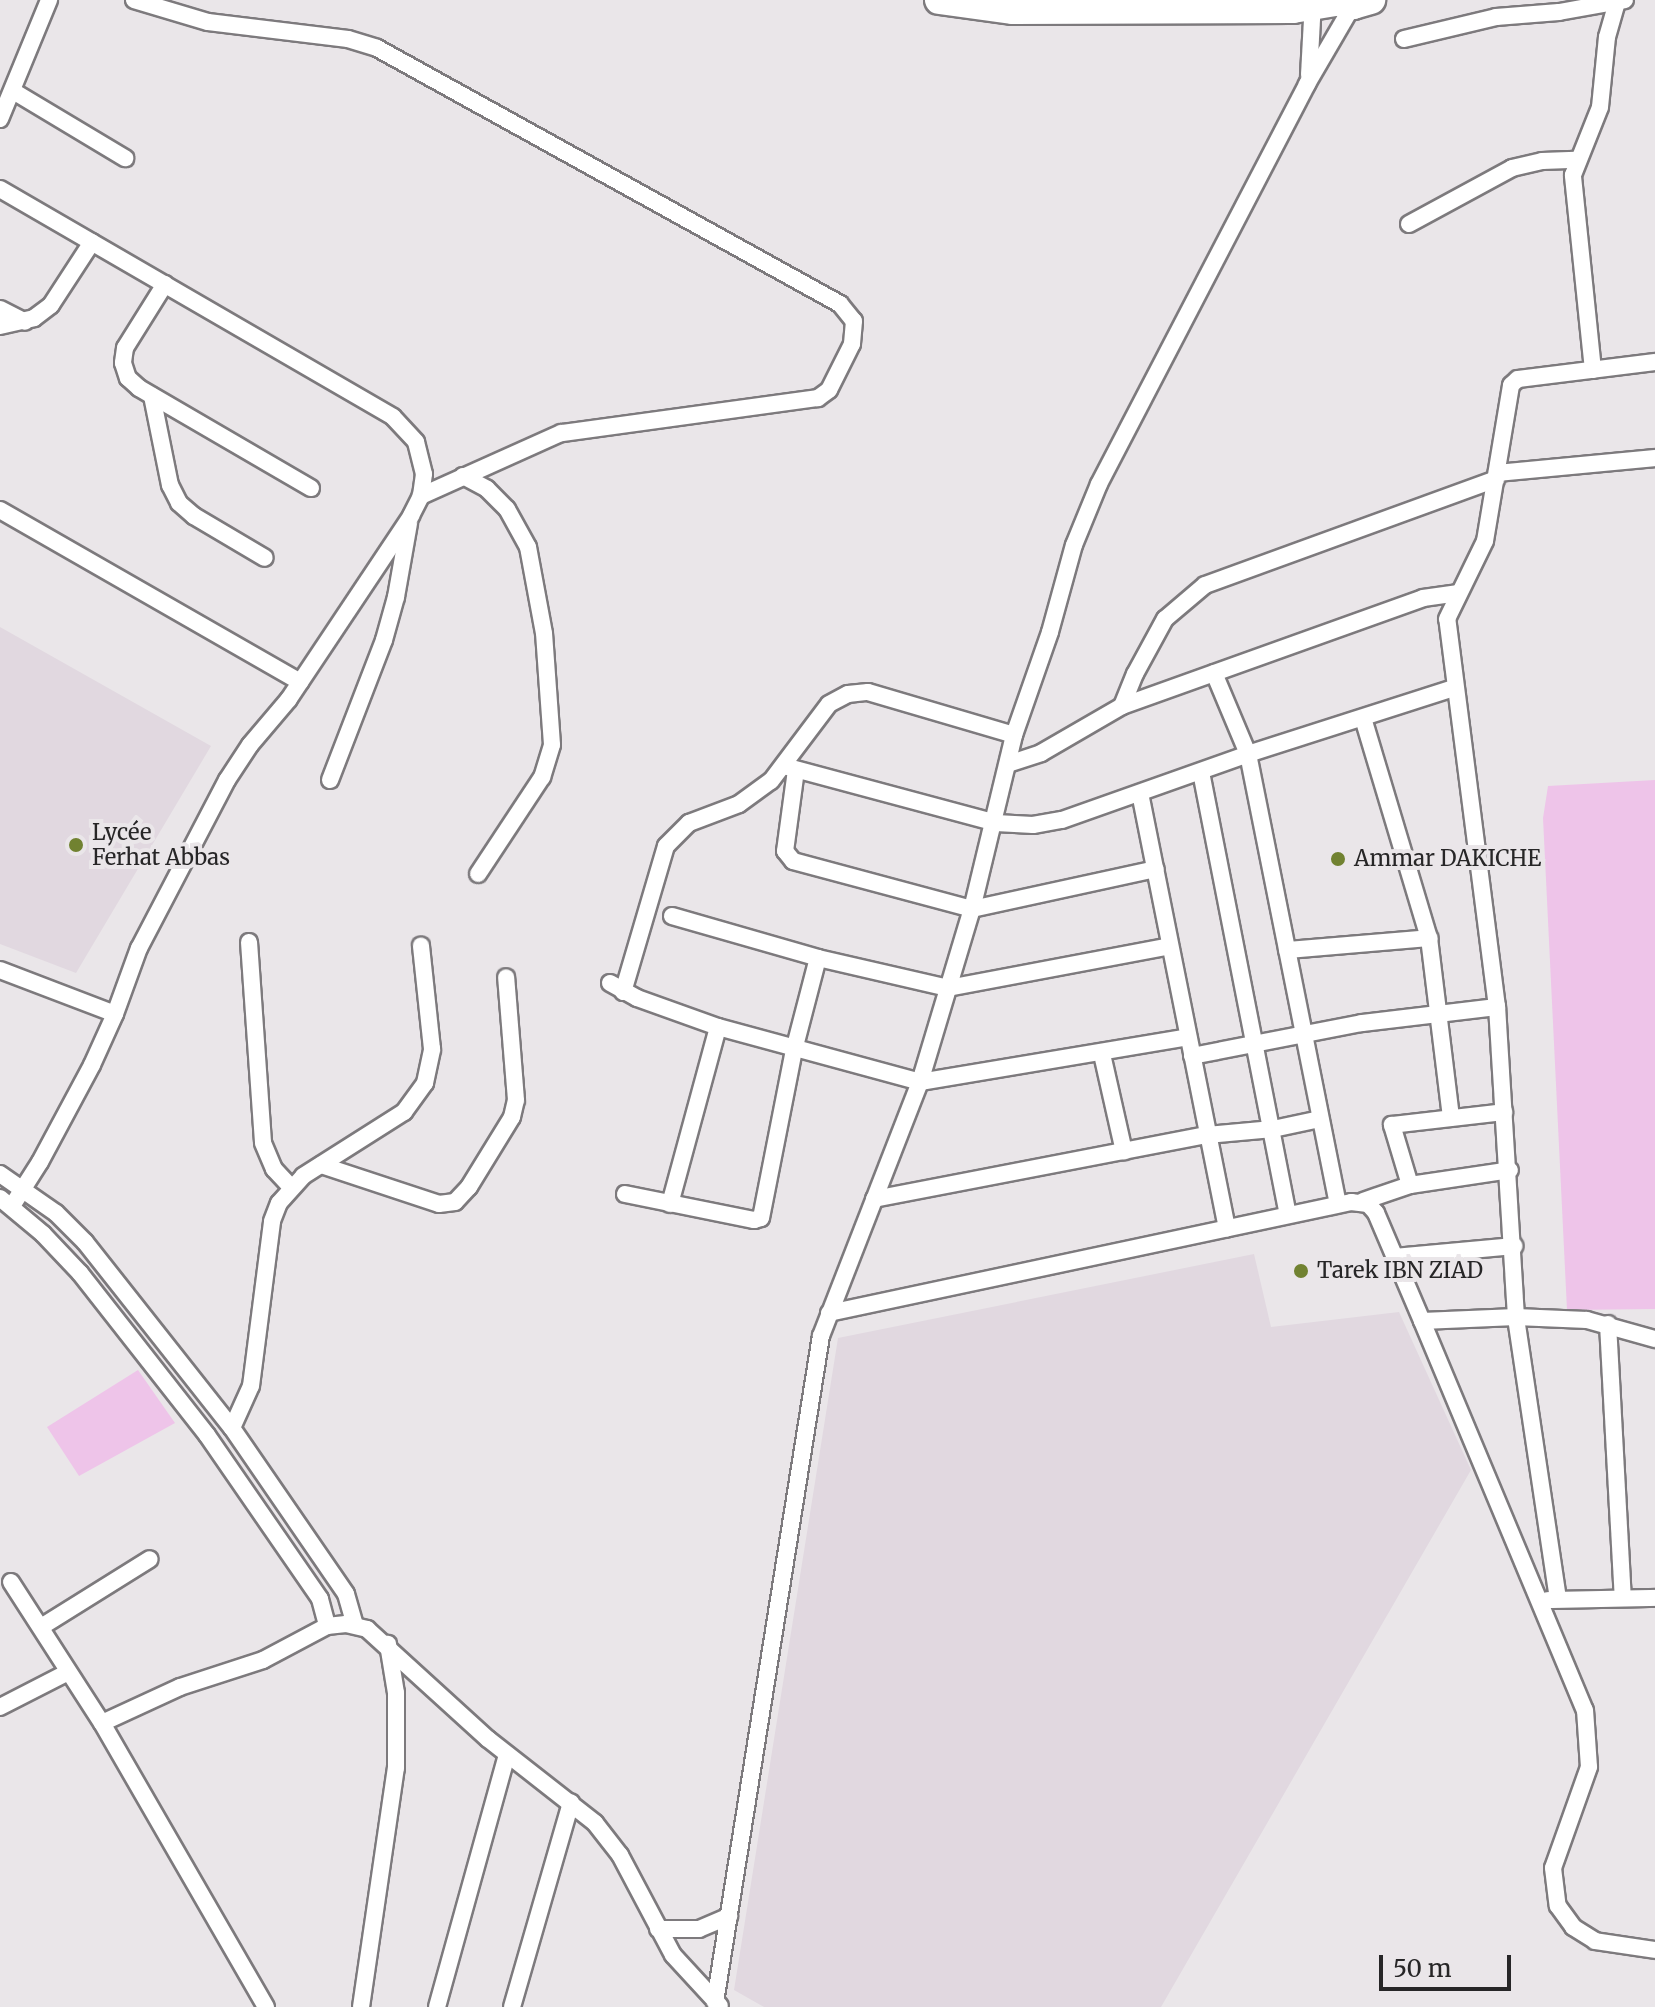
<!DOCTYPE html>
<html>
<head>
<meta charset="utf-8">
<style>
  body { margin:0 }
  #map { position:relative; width:1655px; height:2007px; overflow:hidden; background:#eae6e9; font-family:Merriweather,serif }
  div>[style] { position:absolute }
  .built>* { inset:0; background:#e1d8e0 }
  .green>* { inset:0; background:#eec4e9 }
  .roads { filter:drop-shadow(2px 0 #7d7a7d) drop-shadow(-2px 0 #7d7a7d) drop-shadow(0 2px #7d7a7d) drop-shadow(0 -2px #7d7a7d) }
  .street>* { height:16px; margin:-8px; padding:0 8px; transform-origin:8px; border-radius:8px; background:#fff }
  .highway>* { height:28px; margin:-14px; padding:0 14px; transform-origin:14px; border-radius:14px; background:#fff }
  .dots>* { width:22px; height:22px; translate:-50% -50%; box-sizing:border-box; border:4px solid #eae6e9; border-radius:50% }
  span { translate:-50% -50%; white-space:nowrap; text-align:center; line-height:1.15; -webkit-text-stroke:8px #eae6e9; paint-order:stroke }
  .poi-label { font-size:22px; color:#272627 }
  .left { translate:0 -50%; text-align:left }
  .scale { position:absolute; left:1379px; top:1955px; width:132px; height:36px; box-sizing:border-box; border:4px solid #272627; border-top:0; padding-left:10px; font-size:24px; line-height:28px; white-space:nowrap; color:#272627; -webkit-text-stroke:6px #eae6e9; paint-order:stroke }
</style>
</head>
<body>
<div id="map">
  <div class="built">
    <div style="clip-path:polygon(0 627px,211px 746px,76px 973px,0 944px)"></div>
    <div style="clip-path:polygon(1254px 1254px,1271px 1327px,1399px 1312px,1471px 1470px,1161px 2007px,764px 2007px,734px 1990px,838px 1338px)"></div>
  </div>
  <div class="green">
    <div style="clip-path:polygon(1655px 780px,1655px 1309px,1567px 1310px,1543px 818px,1548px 786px)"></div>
    <div style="clip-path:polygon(138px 1370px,175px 1423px,79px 1476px,47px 1427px)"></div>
  </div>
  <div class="roads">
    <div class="street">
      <div style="left:134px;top:0;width:77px;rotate:16.6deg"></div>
      <div style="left:208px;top:22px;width:141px;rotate:6.9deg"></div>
      <div style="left:348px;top:39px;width:30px;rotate:17deg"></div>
      <div style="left:377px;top:48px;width:529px;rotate:28.94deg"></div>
      <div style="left:840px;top:304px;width:22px;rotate:51deg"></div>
      <div style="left:854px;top:321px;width:23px;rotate:95deg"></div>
      <div style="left:852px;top:344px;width:51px;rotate:116.6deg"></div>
      <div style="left:829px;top:390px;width:14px;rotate:144deg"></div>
      <div style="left:818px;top:398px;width:259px;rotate:172.2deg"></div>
      <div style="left:561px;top:433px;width:154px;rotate:155.8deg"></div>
      <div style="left:1404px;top:39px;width:95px;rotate:-13.4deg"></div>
      <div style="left:1496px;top:17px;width:63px;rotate:-4.5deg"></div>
      <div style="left:1559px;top:12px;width:67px;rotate:-10.3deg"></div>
      <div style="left:1309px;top:75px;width:75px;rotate:-86.9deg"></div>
      <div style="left:13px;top:91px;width:131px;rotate:30.9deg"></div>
      <div style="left:0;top:119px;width:129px;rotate:-67.6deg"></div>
      <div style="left:0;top:189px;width:454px;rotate:30.1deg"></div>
      <div style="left:393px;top:417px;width:34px;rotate:47deg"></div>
      <div style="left:416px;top:442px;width:33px;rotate:76deg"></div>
      <div style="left:424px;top:474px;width:22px;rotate:98deg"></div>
      <div style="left:421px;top:496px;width:22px;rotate:117deg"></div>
      <div style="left:411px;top:516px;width:220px;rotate:123.7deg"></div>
      <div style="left:289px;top:699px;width:60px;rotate:130.3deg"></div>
      <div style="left:250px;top:745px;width:42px;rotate:123.3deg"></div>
      <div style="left:227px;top:780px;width:190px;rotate:117.6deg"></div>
      <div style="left:139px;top:948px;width:70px;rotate:110deg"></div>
      <div style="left:115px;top:1014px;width:56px;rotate:114.3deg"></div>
      <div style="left:92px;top:1065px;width:110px;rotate:118.2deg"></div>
      <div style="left:40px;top:1162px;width:52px;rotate:122.5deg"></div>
      <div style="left:1409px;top:224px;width:117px;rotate:-28.5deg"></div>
      <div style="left:1512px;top:168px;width:31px;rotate:-13deg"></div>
      <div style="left:1542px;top:161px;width:34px;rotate:-2deg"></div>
      <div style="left:165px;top:284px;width:75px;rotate:122deg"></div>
      <div style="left:125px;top:348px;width:15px;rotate:98deg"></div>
      <div style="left:123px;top:363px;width:16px;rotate:72deg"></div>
      <div style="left:128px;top:378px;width:15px;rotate:42deg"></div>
      <div style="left:139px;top:388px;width:199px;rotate:30.2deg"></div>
      <div style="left:0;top:309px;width:28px;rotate:27deg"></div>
      <div style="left:0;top:326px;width:35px;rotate:-13deg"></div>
      <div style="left:34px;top:318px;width:21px;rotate:-37deg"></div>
      <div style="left:51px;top:305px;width:75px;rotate:-56.9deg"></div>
      <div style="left:1593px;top:370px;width:196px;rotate:-95.9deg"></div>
      <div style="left:1573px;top:175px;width:73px;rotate:-68.3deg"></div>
      <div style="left:1600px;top:107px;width:70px;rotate:-84.3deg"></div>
      <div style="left:1607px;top:37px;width:36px;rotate:-74deg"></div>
      <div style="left:152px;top:396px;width:91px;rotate:78.6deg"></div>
      <div style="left:170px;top:485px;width:20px;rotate:63deg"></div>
      <div style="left:179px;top:503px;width:20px;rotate:41deg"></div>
      <div style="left:194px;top:516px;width:82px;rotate:30.6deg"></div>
      <div style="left:1497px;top:473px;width:159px;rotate:-5.4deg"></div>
      <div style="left:463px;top:476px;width:27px;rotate:28deg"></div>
      <div style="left:487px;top:489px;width:28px;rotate:45deg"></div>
      <div style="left:507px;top:509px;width:43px;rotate:61.1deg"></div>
      <div style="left:528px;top:547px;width:87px;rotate:79.5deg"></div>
      <div style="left:544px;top:633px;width:112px;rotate:85.9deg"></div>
      <div style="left:552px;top:745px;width:34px;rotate:107deg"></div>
      <div style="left:542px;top:777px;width:116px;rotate:123.4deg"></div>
      <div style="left:0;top:510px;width:346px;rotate:29.8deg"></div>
      <div style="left:1214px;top:673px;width:88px;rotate:67.2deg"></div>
      <div style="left:1248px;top:754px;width:459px;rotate:78.7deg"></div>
      <div style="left:1122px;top:706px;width:35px;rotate:-68deg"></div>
      <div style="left:1135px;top:674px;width:63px;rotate:-61.4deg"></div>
      <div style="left:1165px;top:619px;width:52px;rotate:-40.4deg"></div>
      <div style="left:1205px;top:585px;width:310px;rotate:-20deg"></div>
      <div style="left:1363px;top:718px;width:230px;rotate:73.3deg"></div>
      <div style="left:1429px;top:938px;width:181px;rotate:83deg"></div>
      <div style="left:1008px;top:764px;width:35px;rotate:-18deg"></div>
      <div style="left:1041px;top:753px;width:94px;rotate:-30.1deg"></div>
      <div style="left:1122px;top:706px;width:320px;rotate:-19.7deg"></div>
      <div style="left:1423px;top:598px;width:36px;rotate:-8deg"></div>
      <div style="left:784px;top:766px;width:220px;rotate:15deg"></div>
      <div style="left:996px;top:823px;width:37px;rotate:3deg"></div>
      <div style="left:1033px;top:825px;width:29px;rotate:-10deg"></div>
      <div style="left:1062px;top:820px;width:197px;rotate:-19.5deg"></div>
      <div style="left:1248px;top:754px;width:215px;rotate:-17.8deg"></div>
      <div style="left:796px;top:770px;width:82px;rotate:97.7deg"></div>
      <div style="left:785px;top:851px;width:13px;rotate:51deg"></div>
      <div style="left:793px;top:861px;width:185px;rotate:15deg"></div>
      <div style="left:972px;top:909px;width:188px;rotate:-12.3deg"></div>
      <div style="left:1201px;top:772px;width:451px;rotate:78.9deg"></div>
      <div style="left:330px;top:780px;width:150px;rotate:-68.9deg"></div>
      <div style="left:384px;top:640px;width:45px;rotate:-74.4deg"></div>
      <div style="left:396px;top:597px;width:75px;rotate:-80deg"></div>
      <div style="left:1140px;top:793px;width:444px;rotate:78.7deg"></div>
      <div style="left:672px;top:916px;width:152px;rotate:16deg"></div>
      <div style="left:818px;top:958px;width:133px;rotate:13deg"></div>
      <div style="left:948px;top:988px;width:226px;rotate:-10.7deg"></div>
      <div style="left:249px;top:942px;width:201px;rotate:86deg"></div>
      <div style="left:263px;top:1143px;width:28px;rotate:67deg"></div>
      <div style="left:274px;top:1169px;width:23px;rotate:47deg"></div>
      <div style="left:1287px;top:950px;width:143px;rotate:-4.8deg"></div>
      <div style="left:0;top:970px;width:123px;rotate:20.9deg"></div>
      <div style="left:610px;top:983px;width:31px;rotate:29deg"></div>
      <div style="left:637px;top:998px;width:86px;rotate:19.7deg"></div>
      <div style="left:718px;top:1027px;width:209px;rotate:15.2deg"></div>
      <div style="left:920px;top:1082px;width:272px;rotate:-9.5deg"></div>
      <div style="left:623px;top:992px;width:152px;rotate:-73.6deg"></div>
      <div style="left:666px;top:846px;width:33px;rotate:-45deg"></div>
      <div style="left:689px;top:823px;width:53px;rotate:-20.8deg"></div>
      <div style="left:739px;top:804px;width:39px;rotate:-36deg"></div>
      <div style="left:771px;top:781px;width:96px;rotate:-53deg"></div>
      <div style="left:829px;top:704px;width:21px;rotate:-28deg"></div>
      <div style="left:848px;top:694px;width:20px;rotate:-6deg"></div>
      <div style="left:868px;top:692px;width:152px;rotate:16.4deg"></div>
      <div style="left:1102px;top:1054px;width:100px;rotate:77.3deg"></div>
      <div style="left:1192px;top:1056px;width:173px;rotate:-11deg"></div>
      <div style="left:1362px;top:1023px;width:136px;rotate:-6.8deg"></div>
      <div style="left:321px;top:1165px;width:124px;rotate:18.3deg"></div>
      <div style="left:439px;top:1204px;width:16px;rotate:-7deg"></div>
      <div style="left:455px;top:1202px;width:21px;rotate:-47deg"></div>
      <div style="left:469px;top:1187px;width:82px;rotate:-58.4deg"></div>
      <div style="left:512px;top:1117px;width:17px;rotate:-77deg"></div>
      <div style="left:516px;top:1100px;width:123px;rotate:-94.6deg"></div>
      <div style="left:0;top:1174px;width:68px;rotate:34.9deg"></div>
      <div style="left:56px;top:1213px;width:41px;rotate:45deg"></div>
      <div style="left:85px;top:1242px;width:237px;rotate:51.7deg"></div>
      <div style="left:232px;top:1428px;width:201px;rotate:55.5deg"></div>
      <div style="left:346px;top:1594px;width:32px;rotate:74deg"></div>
      <div style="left:1410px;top:1185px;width:63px;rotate:-106.7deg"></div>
      <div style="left:1392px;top:1125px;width:113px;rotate:-6.6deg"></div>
      <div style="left:625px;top:1194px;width:132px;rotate:11.4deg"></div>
      <div style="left:754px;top:1220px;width:7px;rotate:-16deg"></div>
      <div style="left:761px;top:1218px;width:171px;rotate:-78.9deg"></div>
      <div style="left:794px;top:1050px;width:95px;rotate:-75.4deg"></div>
      <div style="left:0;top:1198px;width:56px;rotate:39.9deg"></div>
      <div style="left:43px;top:1234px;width:54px;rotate:46.5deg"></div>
      <div style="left:80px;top:1273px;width:206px;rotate:51.9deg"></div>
      <div style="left:207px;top:1435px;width:199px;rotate:55.4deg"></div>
      <div style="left:320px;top:1599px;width:28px;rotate:75deg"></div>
      <div style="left:874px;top:1199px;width:339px;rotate:-10.9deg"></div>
      <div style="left:1207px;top:1135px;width:66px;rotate:-5.2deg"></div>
      <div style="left:1273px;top:1129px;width:48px;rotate:-12deg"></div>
      <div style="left:1363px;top:1201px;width:50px;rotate:-18.8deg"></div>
      <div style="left:1410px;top:1185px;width:101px;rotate:-8.5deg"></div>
      <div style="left:670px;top:1204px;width:183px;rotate:-74.8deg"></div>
      <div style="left:1394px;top:1257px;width:121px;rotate:-5.2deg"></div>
      <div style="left:829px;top:1313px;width:534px;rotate:-12deg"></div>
      <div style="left:1351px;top:1202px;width:17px;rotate:7deg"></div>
      <div style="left:1368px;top:1204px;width:12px;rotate:48deg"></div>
      <div style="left:1376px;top:1213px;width:117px;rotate:66.9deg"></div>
      <div style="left:1422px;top:1321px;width:422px;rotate:67.3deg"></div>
      <div style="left:1585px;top:1710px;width:57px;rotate:86deg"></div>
      <div style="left:1589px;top:1767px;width:107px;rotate:109.6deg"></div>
      <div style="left:1553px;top:1868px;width:38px;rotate:83deg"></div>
      <div style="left:1558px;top:1906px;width:26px;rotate:54deg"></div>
      <div style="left:1573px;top:1927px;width:26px;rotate:32deg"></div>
      <div style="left:1595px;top:1941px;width:61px;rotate:8.5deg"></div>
      <div style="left:1422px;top:1321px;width:94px;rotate:-2.4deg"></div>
      <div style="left:1516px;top:1317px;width:71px;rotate:2.4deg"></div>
      <div style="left:1587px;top:1320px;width:71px;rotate:15.6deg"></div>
      <div style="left:1608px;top:1324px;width:274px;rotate:86.9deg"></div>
      <div style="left:232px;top:1428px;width:46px;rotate:-65.7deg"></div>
      <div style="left:251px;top:1386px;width:166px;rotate:-82.7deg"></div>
      <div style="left:272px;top:1221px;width:19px;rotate:-69deg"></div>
      <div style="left:279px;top:1203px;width:36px;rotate:-48deg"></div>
      <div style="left:303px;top:1176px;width:120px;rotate:-32.4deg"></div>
      <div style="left:404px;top:1112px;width:36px;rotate:-54deg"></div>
      <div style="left:425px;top:1083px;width:35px;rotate:-78deg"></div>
      <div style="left:432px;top:1049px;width:104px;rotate:-96.1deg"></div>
      <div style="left:11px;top:1582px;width:168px;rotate:57.2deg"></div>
      <div style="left:102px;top:1723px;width:328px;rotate:60deg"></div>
      <div style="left:1558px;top:1599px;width:285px;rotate:-98.5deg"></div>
      <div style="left:1516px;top:1317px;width:311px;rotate:-93.5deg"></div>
      <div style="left:1497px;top:1007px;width:391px;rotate:-97.3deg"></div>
      <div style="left:1447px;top:619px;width:87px;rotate:-64deg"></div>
      <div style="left:1485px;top:541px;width:158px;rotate:-80.5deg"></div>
      <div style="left:1511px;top:385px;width:9px;rotate:-41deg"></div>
      <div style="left:1518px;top:379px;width:138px;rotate:-7.1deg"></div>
      <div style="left:1548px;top:1600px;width:107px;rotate:-1.1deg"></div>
      <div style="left:41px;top:1627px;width:128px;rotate:-32deg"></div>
      <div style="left:0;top:1707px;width:76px;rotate:-27.2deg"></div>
      <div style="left:102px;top:1723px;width:86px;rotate:-24.8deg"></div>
      <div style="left:180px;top:1687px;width:87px;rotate:-18deg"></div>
      <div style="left:263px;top:1660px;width:72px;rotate:-28deg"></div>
      <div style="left:327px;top:1626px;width:19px;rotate:-6deg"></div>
      <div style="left:346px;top:1624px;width:22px;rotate:13deg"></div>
      <div style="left:367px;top:1629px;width:164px;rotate:42.3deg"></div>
      <div style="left:488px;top:1739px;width:136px;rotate:38.1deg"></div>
      <div style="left:595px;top:1823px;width:41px;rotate:52deg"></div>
      <div style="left:620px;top:1855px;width:113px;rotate:62.1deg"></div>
      <div style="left:673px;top:1955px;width:69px;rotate:47.3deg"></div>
      <div style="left:658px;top:1929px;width:41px"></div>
      <div style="left:699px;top:1929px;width:33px;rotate:-23deg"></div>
      <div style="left:715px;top:2002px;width:674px;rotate:-80.96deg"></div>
      <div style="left:821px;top:1336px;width:273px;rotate:-68.7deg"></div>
      <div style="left:920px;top:1082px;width:181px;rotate:-73.3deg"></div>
      <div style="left:972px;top:909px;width:179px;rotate:-76.4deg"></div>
      <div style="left:1014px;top:735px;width:109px;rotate:-70.7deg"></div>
      <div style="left:1050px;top:632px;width:90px;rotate:-74.6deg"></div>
      <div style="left:1074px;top:545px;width:66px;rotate:-67.7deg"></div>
      <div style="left:1099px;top:484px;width:451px;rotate:-62.5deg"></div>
      <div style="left:1307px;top:84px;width:91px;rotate:-59.8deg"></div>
      <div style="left:361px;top:2007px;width:242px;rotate:-81.7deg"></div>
      <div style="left:396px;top:1768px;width:75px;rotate:-90deg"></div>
      <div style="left:396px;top:1693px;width:50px;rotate:-99.3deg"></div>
      <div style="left:437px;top:2007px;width:262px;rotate:-74.5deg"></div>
      <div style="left:512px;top:2007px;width:213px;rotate:-73.9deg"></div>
    </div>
    <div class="highway">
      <div style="left:939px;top:0;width:75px;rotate:7.7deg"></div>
      <div style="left:1013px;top:10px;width:280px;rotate:-0.2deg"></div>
      <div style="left:1293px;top:9px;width:43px;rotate:-9.5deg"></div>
      <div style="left:1331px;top:0;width:23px;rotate:13deg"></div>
      <div style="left:1353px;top:5px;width:19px;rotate:-16deg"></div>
    </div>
  </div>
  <div class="dots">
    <div style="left:76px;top:845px;background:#718231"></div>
    <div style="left:1338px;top:859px;background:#718231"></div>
    <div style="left:1301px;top:1271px;background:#718231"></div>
  </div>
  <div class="poi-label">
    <span class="left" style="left:92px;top:845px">Lycée<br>Ferhat Abbas</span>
    <span class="left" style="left:1354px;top:859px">Ammar DAKICHE</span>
    <span class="left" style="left:1317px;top:1271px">Tarek IBN ZIAD</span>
  </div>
  <div class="scale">50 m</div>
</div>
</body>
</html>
